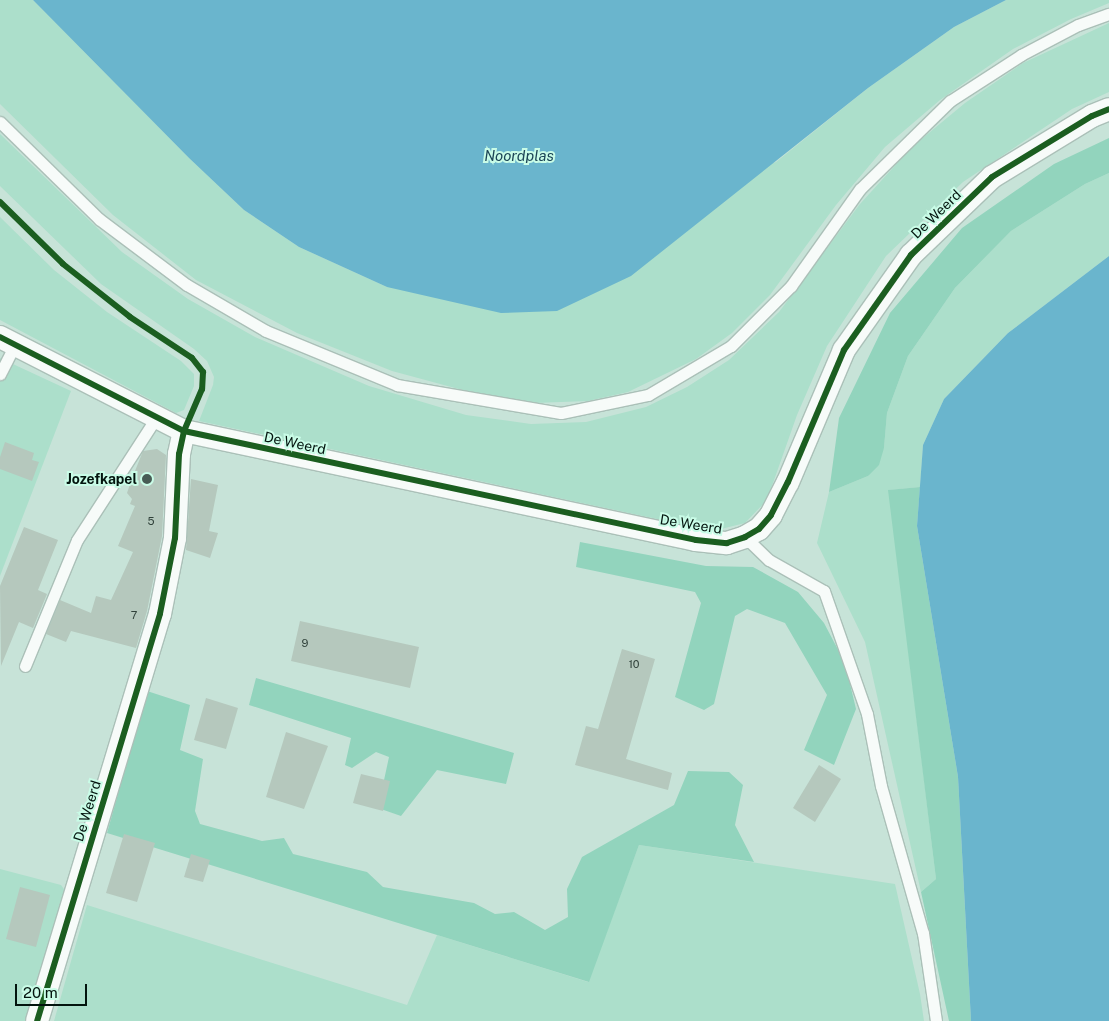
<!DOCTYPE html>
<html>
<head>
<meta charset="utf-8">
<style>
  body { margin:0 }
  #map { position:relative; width:1109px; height:1021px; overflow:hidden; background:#c7e3d8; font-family:"Public Sans",sans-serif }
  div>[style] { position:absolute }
  .green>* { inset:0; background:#acdfcb }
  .forest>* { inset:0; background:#92d4bd }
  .water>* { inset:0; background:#6ab5cd }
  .building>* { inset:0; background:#b5c8bd }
  .roads { filter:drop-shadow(1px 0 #abc0b8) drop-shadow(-1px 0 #abc0b8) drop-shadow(0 1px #abc0b8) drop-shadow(0 -1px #abc0b8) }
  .service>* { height:11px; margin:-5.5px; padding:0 5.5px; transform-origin:5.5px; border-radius:5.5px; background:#f7fbf9 }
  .minor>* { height:22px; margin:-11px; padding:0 11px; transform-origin:11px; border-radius:11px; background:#f7fbf9 }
  .cycleway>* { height:6px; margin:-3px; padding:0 3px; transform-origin:3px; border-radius:3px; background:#1b5e20 }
  .dots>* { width:14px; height:14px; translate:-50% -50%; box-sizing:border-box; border:2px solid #c9fce7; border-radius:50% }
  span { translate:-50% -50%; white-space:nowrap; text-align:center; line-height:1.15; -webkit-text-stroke:4px #c9fce7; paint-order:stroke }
  .number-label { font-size:11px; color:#30413a }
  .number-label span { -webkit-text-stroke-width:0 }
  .street-label { font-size:14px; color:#03140e }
  .poi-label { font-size:14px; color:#03140e; font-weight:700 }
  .right { translate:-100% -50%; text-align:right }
  .water-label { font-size:15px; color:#1c4556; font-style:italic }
  .scale { position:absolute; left:15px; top:984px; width:72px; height:22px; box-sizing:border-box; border:2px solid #03140e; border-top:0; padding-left:6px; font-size:15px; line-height:18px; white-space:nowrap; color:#03140e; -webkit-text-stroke:4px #c9fce7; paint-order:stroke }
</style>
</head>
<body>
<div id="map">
  <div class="green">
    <div style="clip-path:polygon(0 0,33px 0,189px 158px,244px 210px,299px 247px,387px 287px,776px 162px,868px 88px,954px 27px,1006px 0,1109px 0,1109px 3px,1071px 19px,1013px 49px,940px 100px,885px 147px,836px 205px,770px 295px,732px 333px,696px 359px,628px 392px,588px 401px,534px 403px,481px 395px,392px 371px,297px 333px,196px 280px,113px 215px,0 104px)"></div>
    <div style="clip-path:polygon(1109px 23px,1109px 92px,1072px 109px,963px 182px,886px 256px,827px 346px,797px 415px,767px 500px,745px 523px,713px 531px,199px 421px,213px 385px,214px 377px,207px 361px,194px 349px,101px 284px,0 186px,0 134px,122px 252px,188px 299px,255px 337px,369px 386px,466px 415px,531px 424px,586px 422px,646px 407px,687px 387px,729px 360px,779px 312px,860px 204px,912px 147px,965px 103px,1023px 63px)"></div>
    <div style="clip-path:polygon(1109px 173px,1109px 256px,1008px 333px,944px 399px,923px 445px,920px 487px,889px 490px,936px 879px,921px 892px,865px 642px,817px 543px,829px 492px,868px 476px,884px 448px,887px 413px,908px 356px,955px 288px,1011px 231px,1085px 184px)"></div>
    <div style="clip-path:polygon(0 217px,54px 270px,107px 312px,181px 361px,194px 374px,194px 386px,184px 410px,176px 413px,0 320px)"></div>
    <div style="clip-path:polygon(0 358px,71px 391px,0 576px)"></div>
    <div style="clip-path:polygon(639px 845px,895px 884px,920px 994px,924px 1021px,54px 1021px,87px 905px,407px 1005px,437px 935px,588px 982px)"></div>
    <div style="clip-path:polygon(0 869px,61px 885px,66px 892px,28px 1021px,0 1021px)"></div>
  </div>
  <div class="forest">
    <div style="clip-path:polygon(1109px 138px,1109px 173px,1085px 184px,1011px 231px,955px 288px,908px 356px,887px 413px,884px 448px,879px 465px,868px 476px,829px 492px,839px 418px,890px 313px,962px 228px,1054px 164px)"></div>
    <div style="clip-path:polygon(920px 487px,917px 526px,958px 777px,971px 1021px,949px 1021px,921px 892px,936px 879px,888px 490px)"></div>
    <div style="clip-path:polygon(580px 542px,706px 566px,753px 567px,798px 592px,824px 623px,845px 663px,856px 709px,834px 765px,804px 750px,827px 695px,785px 623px,747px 609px,735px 616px,714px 704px,704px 710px,675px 697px,701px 603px,695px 592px,576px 567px)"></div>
    <div style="clip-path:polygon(256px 678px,514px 753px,506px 784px,437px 770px,401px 816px,378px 808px,389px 757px,376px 752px,352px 768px,345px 765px,351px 738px,249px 705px)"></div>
    <div style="clip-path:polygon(147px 691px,190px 705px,180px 750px,203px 759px,195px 811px,200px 824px,262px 841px,284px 838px,293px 854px,367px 872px,383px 887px,474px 903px,495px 914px,514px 912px,545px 930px,568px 917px,567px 889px,582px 857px,674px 805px,688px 771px,729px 772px,743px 785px,735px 825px,754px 862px,639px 845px,589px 982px,107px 833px)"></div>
  </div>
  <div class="water">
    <div style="clip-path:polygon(33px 0,1006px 0,954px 27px,868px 88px,631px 276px,557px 311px,501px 313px,387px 287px,299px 247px,244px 210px,189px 158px)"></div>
    <div style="clip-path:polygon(1109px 256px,1109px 1021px,971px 1021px,958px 777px,917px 526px,923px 445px,944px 399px,1008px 333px)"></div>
  </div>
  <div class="building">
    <div style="clip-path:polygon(5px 442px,34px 453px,32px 460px,39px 462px,32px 481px,0 469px,0 457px)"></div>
    <div style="clip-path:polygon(157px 449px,166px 455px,162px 536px,147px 611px,136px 648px,71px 631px,66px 642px,46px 634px,60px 600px,91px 613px,96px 596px,111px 600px,133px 552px,118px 546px,135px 506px,130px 504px,132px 499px,127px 493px,131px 481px,143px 451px)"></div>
    <div style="clip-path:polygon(191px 479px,218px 485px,209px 531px,218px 533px,210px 558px,186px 550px)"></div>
    <div style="clip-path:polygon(24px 527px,58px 540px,38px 590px,47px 594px,33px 628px,19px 622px,1px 666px,0 586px)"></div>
    <div style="clip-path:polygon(300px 621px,419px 647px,410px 688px,291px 661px)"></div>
    <div style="clip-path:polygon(622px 649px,655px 659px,626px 759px,672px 773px,668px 790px,575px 765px,586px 726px,598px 729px)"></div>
    <div style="clip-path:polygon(206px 698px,238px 708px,226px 749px,194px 740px)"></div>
    <div style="clip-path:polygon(286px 732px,328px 746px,304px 809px,266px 797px)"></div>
    <div style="clip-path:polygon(819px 765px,841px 779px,815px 822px,793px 808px)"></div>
    <div style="clip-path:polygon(361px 774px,390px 781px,383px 811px,353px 803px)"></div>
    <div style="clip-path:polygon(124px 834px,155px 843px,137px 902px,106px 893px)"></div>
    <div style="clip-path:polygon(191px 854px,210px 860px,203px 882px,184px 877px)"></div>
    <div style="clip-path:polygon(20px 887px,50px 895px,36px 947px,6px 939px)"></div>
  </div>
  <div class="roads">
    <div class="service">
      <div style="left:0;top:122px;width:139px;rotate:44.4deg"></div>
      <div style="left:99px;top:219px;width:110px;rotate:36.9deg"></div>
      <div style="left:187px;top:285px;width:91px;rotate:30.2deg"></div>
      <div style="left:266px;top:331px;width:142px;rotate:22.4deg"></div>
      <div style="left:397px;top:385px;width:166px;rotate:9.7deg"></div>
      <div style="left:561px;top:413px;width:89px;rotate:-11.7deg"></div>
      <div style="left:648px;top:395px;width:96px;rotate:-30.6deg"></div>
      <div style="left:731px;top:346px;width:85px;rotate:-45deg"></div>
      <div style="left:791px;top:286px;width:119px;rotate:-54.6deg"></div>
      <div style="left:860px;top:189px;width:126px;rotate:-44.4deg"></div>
      <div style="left:950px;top:101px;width:85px;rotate:-32.9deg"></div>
      <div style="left:1021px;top:55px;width:64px;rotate:-27.8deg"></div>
      <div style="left:1078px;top:25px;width:33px;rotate:-20deg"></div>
      <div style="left:0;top:374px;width:31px;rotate:-63deg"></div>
      <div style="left:745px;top:537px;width:33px;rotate:44deg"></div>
      <div style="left:769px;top:560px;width:63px;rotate:29.4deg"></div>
      <div style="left:824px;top:591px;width:130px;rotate:70.7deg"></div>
      <div style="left:867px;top:714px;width:73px;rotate:79deg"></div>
      <div style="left:881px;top:786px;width:153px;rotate:74.1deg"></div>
      <div style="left:923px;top:933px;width:89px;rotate:81.6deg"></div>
      <div style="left:25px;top:666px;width:136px;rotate:-67.6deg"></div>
      <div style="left:77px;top:540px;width:145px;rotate:-57.1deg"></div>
    </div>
    <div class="minor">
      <div style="left:0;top:337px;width:207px;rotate:27.1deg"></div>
      <div style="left:184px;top:431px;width:523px;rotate:12.02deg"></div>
      <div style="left:696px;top:540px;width:31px;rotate:6deg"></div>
      <div style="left:727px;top:543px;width:19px;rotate:-18deg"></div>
      <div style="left:745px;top:537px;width:16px;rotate:-30deg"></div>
      <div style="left:759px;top:529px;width:18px;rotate:-49deg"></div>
      <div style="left:771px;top:515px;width:37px;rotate:-63deg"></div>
      <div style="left:788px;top:482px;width:143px;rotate:-67deg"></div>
      <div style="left:844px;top:350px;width:116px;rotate:-54.8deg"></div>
      <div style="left:911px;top:255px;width:112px;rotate:-43.9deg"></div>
      <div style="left:992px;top:177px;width:117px;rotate:-31.4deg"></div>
      <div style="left:1092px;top:116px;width:18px;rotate:-22deg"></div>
      <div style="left:37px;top:1021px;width:425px;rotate:-73.2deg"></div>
      <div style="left:160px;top:614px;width:77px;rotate:-78.8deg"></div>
      <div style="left:175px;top:538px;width:84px;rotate:-87.3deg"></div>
      <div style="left:179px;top:454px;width:24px;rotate:-78deg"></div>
    </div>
  </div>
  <div class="cycleway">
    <div style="left:0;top:202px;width:88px;rotate:44.5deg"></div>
    <div style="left:63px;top:264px;width:85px;rotate:38.3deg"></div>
    <div style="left:130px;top:317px;width:74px;rotate:33.5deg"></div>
    <div style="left:192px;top:358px;width:18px;rotate:52deg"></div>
    <div style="left:203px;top:372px;width:17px;rotate:93deg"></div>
    <div style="left:202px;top:389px;width:46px;rotate:113.2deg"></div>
    <div style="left:184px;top:431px;width:24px;rotate:102deg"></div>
    <div style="left:179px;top:454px;width:84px;rotate:92.7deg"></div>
    <div style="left:175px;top:538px;width:77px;rotate:101.2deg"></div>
    <div style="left:160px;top:614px;width:425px;rotate:106.8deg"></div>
    <div style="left:0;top:337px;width:207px;rotate:27.1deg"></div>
    <div style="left:184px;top:431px;width:523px;rotate:12.02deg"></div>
    <div style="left:696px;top:540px;width:31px;rotate:6deg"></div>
    <div style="left:727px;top:543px;width:19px;rotate:-18deg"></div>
    <div style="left:745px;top:537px;width:16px;rotate:-30deg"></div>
    <div style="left:759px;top:529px;width:18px;rotate:-49deg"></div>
    <div style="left:771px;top:515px;width:37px;rotate:-63deg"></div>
    <div style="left:788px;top:482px;width:143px;rotate:-67deg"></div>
    <div style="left:844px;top:350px;width:116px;rotate:-54.8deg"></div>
    <div style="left:911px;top:255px;width:112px;rotate:-43.9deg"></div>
    <div style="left:992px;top:177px;width:117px;rotate:-31.4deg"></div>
    <div style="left:1092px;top:116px;width:18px;rotate:-22deg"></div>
  </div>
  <div class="dots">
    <div style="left:147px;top:479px;background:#485c55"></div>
  </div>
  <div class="number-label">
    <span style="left:151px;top:521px">5</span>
    <span style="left:134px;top:615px">7</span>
    <span style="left:305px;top:643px">9</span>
    <span style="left:634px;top:664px">10</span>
  </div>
  <div class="street-label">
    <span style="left:936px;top:214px;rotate:-44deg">De Weerd</span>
    <span style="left:295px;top:443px;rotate:12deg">De Weerd</span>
    <span style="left:691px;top:524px;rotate:9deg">De Weerd</span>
    <span style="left:87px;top:811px;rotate:-73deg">De Weerd</span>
  </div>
  <div class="poi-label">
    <span class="right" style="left:137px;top:479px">Jozefkapel</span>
  </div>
  <div class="water-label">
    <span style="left:519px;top:156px">Noordplas</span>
  </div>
  <div class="scale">20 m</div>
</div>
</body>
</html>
